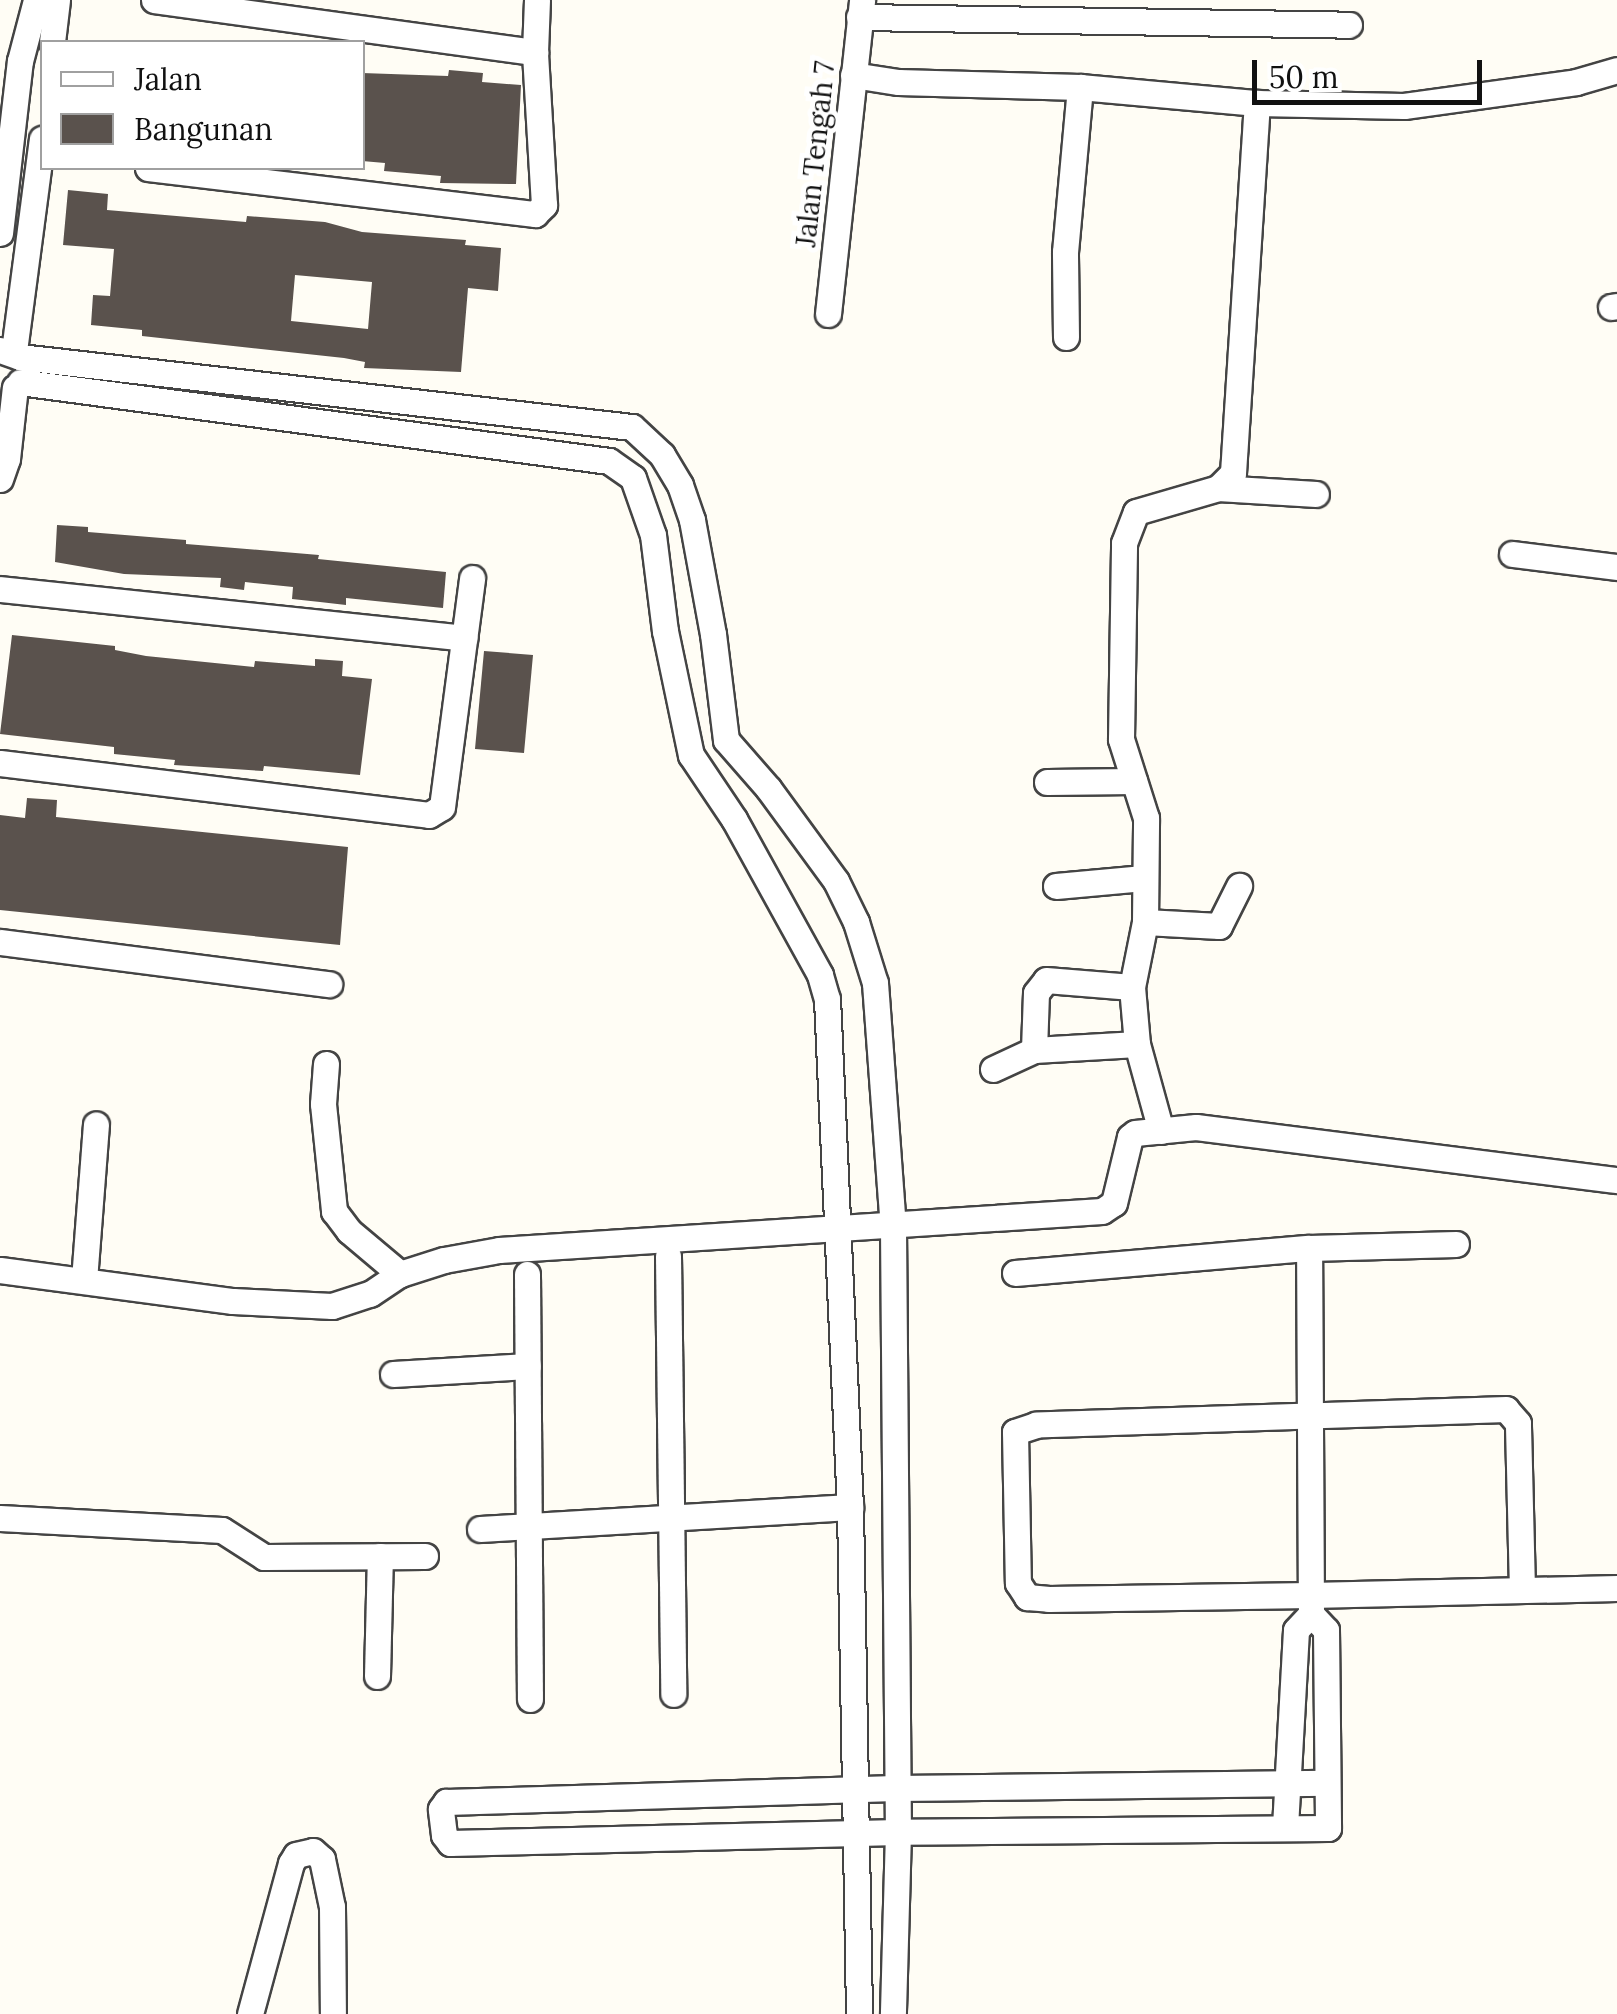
<!DOCTYPE html>
<html>
<head>
<meta charset="utf-8">
<style>
  body { margin:0 }
  #map { position:relative; width:1617px; height:2014px; overflow:hidden; background:#fffdf5; font-family:Lora,serif }
  div>[style] { position:absolute }
  .building>* { inset:0; background:#5a524d }
  .roads { filter:drop-shadow(2px 0 #444) drop-shadow(-2px 0 #444) drop-shadow(0 2px #444) drop-shadow(0 -2px #444) }
  .minor>* { height:25px; margin:-12.5px; padding:0 12.5px; transform-origin:12.5px; border-radius:12.5px; background:#fff }
  span { translate:-50% -50%; white-space:nowrap; text-align:center; line-height:1.15; -webkit-text-stroke:10px #fff; paint-order:stroke }
  .street-label { font-size:28px; color:#111 }
  .legend { position:absolute; left:40px; top:40px; width:325px; height:130px; box-sizing:border-box; background:#fff; border:2px solid #a0a0a0; margin:0; padding:12px 18px; list-style:none; font-size:30px; color:#111 }
  .legend li { display:flex; align-items:center; gap:20px; height:50px }
  .legend b { width:50px; border:2px solid #a0a0a0 }
  .scale { position:absolute; left:1252px; top:60px; width:230px; height:45px; box-sizing:border-box; border:5px solid #111; border-top:0; padding-left:12px; font-size:30px; line-height:35px; white-space:nowrap; color:#111; -webkit-text-stroke:8px #fff; paint-order:stroke }
</style>
</head>
<body>
<div id="map">
  <div class="building">
    <div style="clip-path:polygon(449px 70px,483px 73px,482px 82px,521px 85px,516px 184px,440px 183px,441px 176px,384px 171px,385px 163px,362px 161px,362px 73px,448px 76px)"></div>
    <div style="clip-path:polygon(evenodd,68px 190px,108px 194px,107px 210px,246px 222px,247px 216px,325px 222px,362px 232px,466px 240px,465px 245px,501px 248px,498px 291px,468px 288px,461px 372px,364px 368px,365px 362px,344px 358px,142px 336px,142px 330px,91px 325px,93px 295px,110px 296px,114px 249px,63px 245px,68px 190px,295px 275px,372px 282px,368px 329px,291px 321px,295px 275px)"></div>
    <div style="clip-path:polygon(57px 525px,88px 527px,88px 532px,186px 540px,186px 544px,319px 555px,318px 559px,446px 572px,443px 608px,346px 598px,346px 605px,320px 602px,292px 599px,293px 587px,245px 582px,244px 590px,220px 587px,221px 578px,124px 574px,55px 562px)"></div>
    <div style="clip-path:polygon(12px 635px,115px 646px,115px 650px,146px 656px,254px 667px,255px 661px,315px 666px,315px 659px,343px 661px,342px 676px,372px 679px,360px 775px,264px 766px,263px 771px,174px 765px,175px 760px,114px 754px,114px 747px,0 734px)"></div>
    <div style="clip-path:polygon(484px 651px,533px 655px,524px 753px,475px 749px)"></div>
    <div style="clip-path:polygon(27px 798px,57px 800px,56px 817px,348px 847px,340px 945px,0 910px,0 815px,25px 818px)"></div>
  </div>
  <div class="roads">
    <div class="minor">
      <div style="left:154px;top:0;width:385px;rotate:7.8deg"></div>
      <div style="left:859px;top:17px;width:490px;rotate:0.9deg"></div>
      <div style="left:52px;top:42px;width:42px;rotate:-83.2deg"></div>
      <div style="left:853px;top:75px;width:46px;rotate:8.8deg"></div>
      <div style="left:898px;top:82px;width:182px;rotate:1.6deg"></div>
      <div style="left:1080px;top:87px;width:178px;rotate:5.2deg"></div>
      <div style="left:148px;top:168px;width:390px;rotate:6.8deg"></div>
      <div style="left:535px;top:214px;width:13px;rotate:-45deg"></div>
      <div style="left:544px;top:205px;width:153px;rotate:-93.4deg"></div>
      <div style="left:535px;top:52px;width:52px;rotate:-87.8deg"></div>
      <div style="left:0;top:233px;width:173px;rotate:-83.4deg"></div>
      <div style="left:20px;top:61px;width:63px;rotate:-75.3deg"></div>
      <div style="left:1611px;top:307px;width:6px;rotate:-9deg"></div>
      <div style="left:828px;top:314px;width:316px;rotate:-83.8deg"></div>
      <div style="left:1066px;top:337px;width:85px;rotate:-90.7deg"></div>
      <div style="left:1065px;top:252px;width:166px;rotate:-84.8deg"></div>
      <div style="left:0;top:350px;width:21px;rotate:19deg"></div>
      <div style="left:20px;top:357px;width:616px;rotate:6.53deg"></div>
      <div style="left:632px;top:427px;width:41px;rotate:43deg"></div>
      <div style="left:662px;top:455px;width:35px;rotate:59deg"></div>
      <div style="left:680px;top:485px;width:37px;rotate:71deg"></div>
      <div style="left:692px;top:520px;width:116px;rotate:79.6deg"></div>
      <div style="left:713px;top:634px;width:107px;rotate:83deg"></div>
      <div style="left:726px;top:740px;width:64px;rotate:48.8deg"></div>
      <div style="left:768px;top:788px;width:115px;rotate:53.8deg"></div>
      <div style="left:836px;top:881px;width:46px;rotate:64deg"></div>
      <div style="left:856px;top:922px;width:64px;rotate:72.7deg"></div>
      <div style="left:875px;top:983px;width:246px;rotate:85.8deg"></div>
      <div style="left:893px;top:1228px;width:604px;rotate:89.53deg"></div>
      <div style="left:898px;top:1832px;width:182px;rotate:91.6deg"></div>
      <div style="left:14px;top:351px;width:214px;rotate:-82.5deg"></div>
      <div style="left:20px;top:382px;width:594px;rotate:7.64deg"></div>
      <div style="left:609px;top:461px;width:29px;rotate:35deg"></div>
      <div style="left:633px;top:478px;width:60px;rotate:70.7deg"></div>
      <div style="left:653px;top:535px;width:97px;rotate:82.9deg"></div>
      <div style="left:665px;top:631px;width:127px;rotate:78.2deg"></div>
      <div style="left:691px;top:755px;width:77px;rotate:56.1deg"></div>
      <div style="left:734px;top:819px;width:178px;rotate:61.1deg"></div>
      <div style="left:820px;top:975px;width:25px;rotate:74deg"></div>
      <div style="left:827px;top:999px;width:509px;rotate:87.41deg"></div>
      <div style="left:850px;top:1507px;width:507px;rotate:88.98deg"></div>
      <div style="left:0;top:479px;width:21px;rotate:-71deg"></div>
      <div style="left:7px;top:459px;width:72px;rotate:-83.7deg"></div>
      <div style="left:1218px;top:488px;width:98px;rotate:3.5deg"></div>
      <div style="left:1512px;top:554px;width:106px;rotate:7.1deg"></div>
      <div style="left:0;top:589px;width:467px;rotate:6deg"></div>
      <div style="left:0;top:763px;width:432px;rotate:6.9deg"></div>
      <div style="left:429px;top:815px;width:15px;rotate:-32deg"></div>
      <div style="left:442px;top:807px;width:231px;rotate:-82.5deg"></div>
      <div style="left:1047px;top:782px;width:87px;rotate:-0.7deg"></div>
      <div style="left:1056px;top:886px;width:88px;rotate:-5.2deg"></div>
      <div style="left:1145px;top:922px;width:74px;rotate:3.1deg"></div>
      <div style="left:1219px;top:926px;width:45px;rotate:-63.4deg"></div>
      <div style="left:0;top:942px;width:332px;rotate:7.3deg"></div>
      <div style="left:1034px;top:1050px;width:103px;rotate:-3.3deg"></div>
      <div style="left:326px;top:1064px;width:40px;rotate:94.3deg"></div>
      <div style="left:323px;top:1104px;width:108px;rotate:84.1deg"></div>
      <div style="left:334px;top:1211px;width:25px;rotate:53deg"></div>
      <div style="left:349px;top:1231px;width:67px;rotate:40.1deg"></div>
      <div style="left:993px;top:1069px;width:45px;rotate:-24.9deg"></div>
      <div style="left:1034px;top:1050px;width:57px;rotate:-88deg"></div>
      <div style="left:1036px;top:993px;width:16px;rotate:-52deg"></div>
      <div style="left:1046px;top:980px;width:86px;rotate:4.7deg"></div>
      <div style="left:1161px;top:1131px;width:90px;rotate:-105.4deg"></div>
      <div style="left:1137px;top:1044px;width:57px;rotate:-95deg"></div>
      <div style="left:1132px;top:987px;width:66px;rotate:-78.7deg"></div>
      <div style="left:1145px;top:922px;width:104px;rotate:-89.4deg"></div>
      <div style="left:1146px;top:818px;width:83px;rotate:-107.6deg"></div>
      <div style="left:1121px;top:739px;width:196px;rotate:-89.1deg"></div>
      <div style="left:1124px;top:543px;width:33px;rotate:-69deg"></div>
      <div style="left:1136px;top:512px;width:85px;rotate:-16.3deg"></div>
      <div style="left:1218px;top:488px;width:21px;rotate:-45deg"></div>
      <div style="left:1233px;top:473px;width:371px;rotate:-86.3deg"></div>
      <div style="left:1257px;top:103px;width:147px;rotate:1.2deg"></div>
      <div style="left:1404px;top:106px;width:174px;rotate:-7.9deg"></div>
      <div style="left:1576px;top:82px;width:43px;rotate:-16.3deg"></div>
      <div style="left:668px;top:1256px;width:438px;rotate:89.3deg"></div>
      <div style="left:0;top:1270px;width:235px;rotate:7.6deg"></div>
      <div style="left:233px;top:1301px;width:99px;rotate:2.9deg"></div>
      <div style="left:332px;top:1306px;width:40px;rotate:-18deg"></div>
      <div style="left:370px;top:1294px;width:36px;rotate:-34deg"></div>
      <div style="left:400px;top:1274px;width:46px;rotate:-17.7deg"></div>
      <div style="left:444px;top:1260px;width:56px;rotate:-10.3deg"></div>
      <div style="left:499px;top:1250px;width:604px;rotate:-3.7deg"></div>
      <div style="left:1102px;top:1211px;width:14px;rotate:-34deg"></div>
      <div style="left:1114px;top:1203px;width:68px;rotate:-76.4deg"></div>
      <div style="left:1130px;top:1137px;width:6px;rotate:-39deg"></div>
      <div style="left:1135px;top:1133px;width:61px;rotate:-5.6deg"></div>
      <div style="left:1196px;top:1127px;width:424px;rotate:7.2deg"></div>
      <div style="left:1015px;top:1273px;width:295px;rotate:-4.9deg"></div>
      <div style="left:1309px;top:1248px;width:147px;rotate:-1.6deg"></div>
      <div style="left:527px;top:1274px;width:425px;rotate:89.6deg"></div>
      <div style="left:84px;top:1280px;width:156px;rotate:-85.6deg"></div>
      <div style="left:393px;top:1374px;width:135px;rotate:-3.4deg"></div>
      <div style="left:0;top:1518px;width:222px;rotate:3.1deg"></div>
      <div style="left:222px;top:1530px;width:50px;rotate:32.7deg"></div>
      <div style="left:264px;top:1557px;width:161px;rotate:-0.4deg"></div>
      <div style="left:480px;top:1529px;width:371px;rotate:-3.4deg"></div>
      <div style="left:1522px;top:1590px;width:167px;rotate:-91.4deg"></div>
      <div style="left:1518px;top:1423px;width:18px;rotate:-131deg"></div>
      <div style="left:1506px;top:1409px;width:470px;rotate:178.1deg"></div>
      <div style="left:1036px;top:1425px;width:22px;rotate:162deg"></div>
      <div style="left:1015px;top:1432px;width:151px;rotate:88.9deg"></div>
      <div style="left:1018px;top:1583px;width:17px;rotate:57deg"></div>
      <div style="left:1027px;top:1597px;width:22px;rotate:5deg"></div>
      <div style="left:1049px;top:1599px;width:261px;rotate:-0.9deg"></div>
      <div style="left:1310px;top:1595px;width:307px;rotate:-1.3deg"></div>
      <div style="left:1311px;top:1614px;width:22px;rotate:47deg"></div>
      <div style="left:1326px;top:1630px;width:198px;rotate:89.4deg"></div>
      <div style="left:1328px;top:1828px;width:430px;rotate:179.5deg"></div>
      <div style="left:898px;top:1832px;width:448px;rotate:178.6deg"></div>
      <div style="left:450px;top:1843px;width:10px;rotate:-127deg"></div>
      <div style="left:444px;top:1835px;width:26px;rotate:-97deg"></div>
      <div style="left:441px;top:1809px;width:9px;rotate:-54deg"></div>
      <div style="left:446px;top:1802px;width:449px;rotate:-1.8deg"></div>
      <div style="left:895px;top:1788px;width:432px;rotate:-0.7deg"></div>
      <div style="left:377px;top:1676px;width:120px;rotate:-88.6deg"></div>
      <div style="left:1285px;top:1827px;width:197px;rotate:-86.8deg"></div>
      <div style="left:1296px;top:1630px;width:22px;rotate:-47deg"></div>
      <div style="left:1311px;top:1614px;width:366px;rotate:-90.3deg"></div>
      <div style="left:250px;top:2014px;width:156px;rotate:-74.8deg"></div>
      <div style="left:291px;top:1863px;width:9px;rotate:-58deg"></div>
      <div style="left:296px;top:1855px;width:17px;rotate:-13deg"></div>
      <div style="left:313px;top:1851px;width:12px;rotate:42deg"></div>
      <div style="left:322px;top:1859px;width:49px;rotate:78.2deg"></div>
      <div style="left:332px;top:1907px;width:107px;rotate:89.5deg"></div>
    </div>
  </div>
  <div class="street-label">
    <span style="left:815px;top:154px;rotate:-84deg">Jalan Tengah 7</span>
  </div>
  <ul class="legend">
  <li><b style="height:12px;background:#fff"></b>Jalan</li>
  <li><b style="height:28px;background:#5a524d"></b>Bangunan</li>
  </ul>
  <div class="scale">50 m</div>
</div>
</body>
</html>
